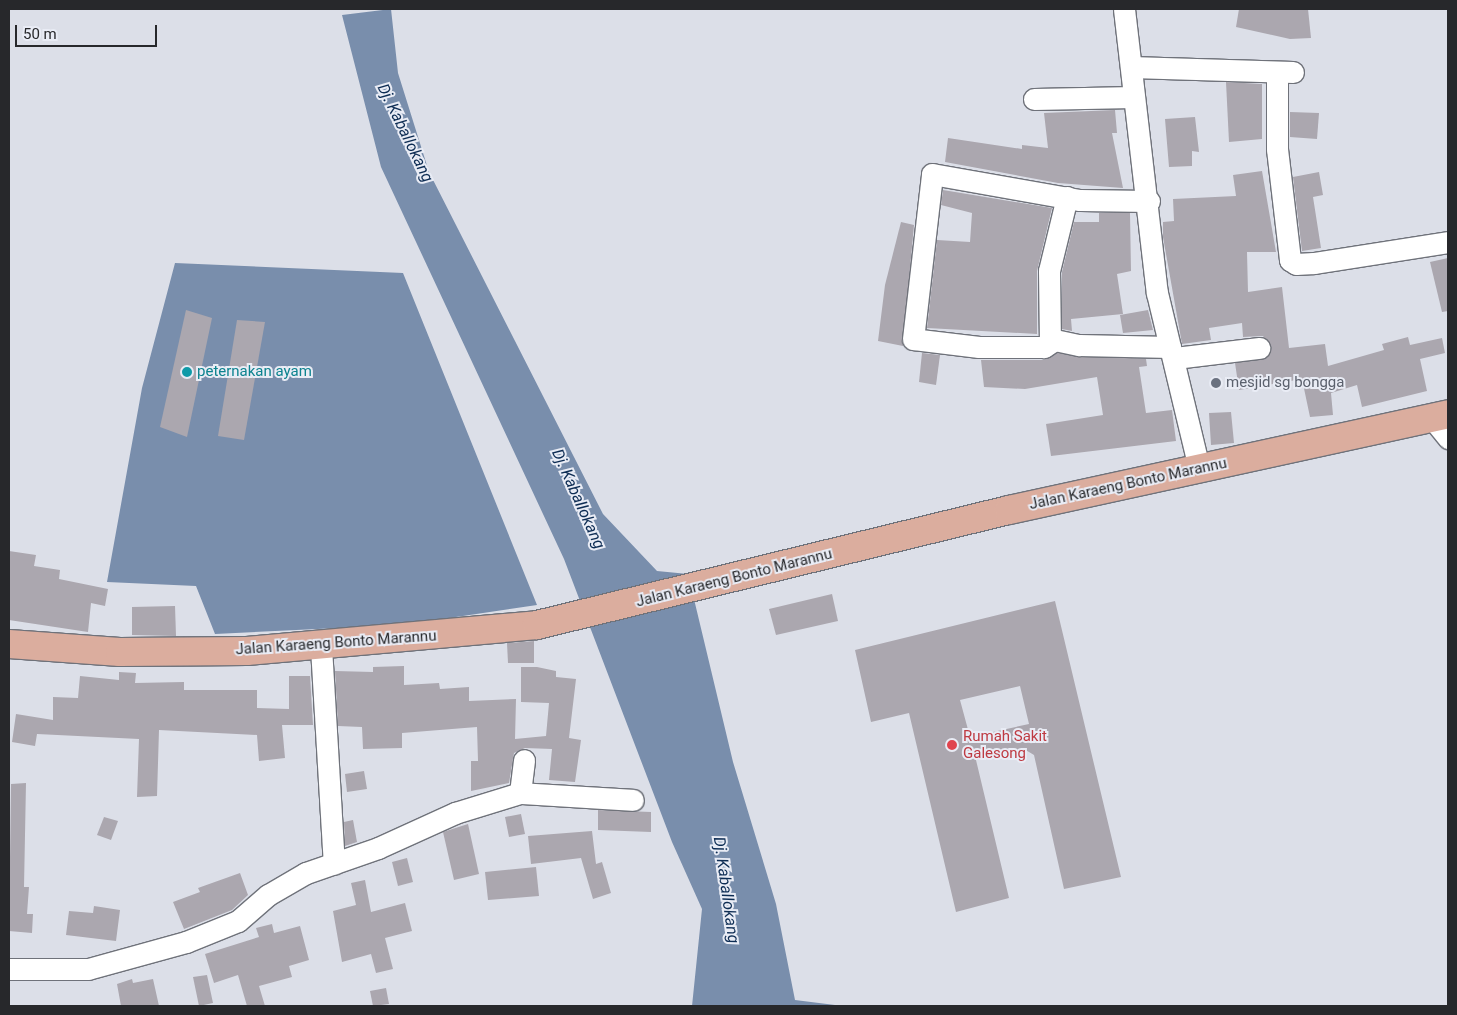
<!DOCTYPE html>
<html>
<head>
<meta charset="utf-8">
<style>
  body { margin:0 }
  #map { position:relative; width:1457px; height:1015px; overflow:hidden; background:#dcdfe8; font-family:Roboto,sans-serif }
  div>[style] { position:absolute }
  .water>* { inset:0; background:#798eac }
  .building>* { inset:0; background:#aba7af }
  .roads { filter:drop-shadow(1px 0 #6f727a) drop-shadow(-1px 0 #6f727a) drop-shadow(0 1px #6f727a) drop-shadow(0 -1px #6f727a) }
  .minor>* { height:21px; margin:-10.5px; padding:0 10.5px; transform-origin:10.5px; border-radius:10.5px; background:#fff }
  .major>* { height:28px; margin:-14px; padding:0 14px; transform-origin:14px; border-radius:14px; background:#dbad9e }
  .dots>* { width:14px; height:14px; translate:-50% -50%; box-sizing:border-box; border:2px solid #e9ecf5; border-radius:50% }
  span { translate:-50% -50%; white-space:nowrap; text-align:center; line-height:1.15; -webkit-text-stroke:4px #e9ecf5; paint-order:stroke }
  .culture-label { font-size:15px; color:#0d838f }
  .left { translate:0 -50%; text-align:left }
  .worship-label { font-size:15px; color:#5b616d }
  .street-label { font-size:15px; color:#27282b }
  .health-label { font-size:15px; color:#be3a42 }
  .water-label { font-size:16px; color:#0d2c53; font-style:italic }
  .frame { position:absolute; inset:0; border:10px solid #27282b; pointer-events:none }
  .scale { position:absolute; left:15px; top:25px; width:142px; height:22px; box-sizing:border-box; border:2px solid #27282b; border-top:0; padding-left:6px; font-size:15px; line-height:18px; white-space:nowrap; color:#27282b; -webkit-text-stroke:4px #e9ecf5; paint-order:stroke }
</style>
</head>
<body>
<div id="map">
  <div class="water">
    <div style="clip-path:polygon(391px 9px,398px 73px,429px 172px,603px 514px,657px 571px,688px 574px,733px 762px,776px 904px,795px 1000px,843px 1006px,692px 1006px,702px 909px,672px 842px,564px 559px,381px 167px,342px 15px)"></div>
    <div style="clip-path:polygon(175px 263px,403px 273px,537px 605px,402px 625px,215px 634px,196px 586px,107px 582px,142px 388px)"></div>
  </div>
  <div class="building">
    <div style="clip-path:polygon(1239px 9px,1308px 9px,1311px 38px,1290px 39px,1236px 27px)"></div>
    <div style="clip-path:polygon(1226px 82px,1262px 84px,1262px 139px,1229px 142px)"></div>
    <div style="clip-path:polygon(1115px 110px,1117px 133px,1112px 133px,1123px 188px,1058px 183px,945px 162px,948px 138px,1022px 149px,1022px 145px,1048px 148px,1044px 113px)"></div>
    <div style="clip-path:polygon(1290px 112px,1319px 113px,1317px 139px,1290px 137px)"></div>
    <div style="clip-path:polygon(1195px 117px,1199px 152px,1192px 151px,1192px 166px,1169px 167px,1165px 119px)"></div>
    <div style="clip-path:polygon(1262px 171px,1276px 252px,1247px 252px,1248px 292px,1282px 287px,1289px 348px,1325px 344px,1328px 366px,1384px 350px,1382px 344px,1408px 337px,1410px 345px,1442px 338px,1445px 353px,1420px 359px,1427px 391px,1362px 407px,1357px 385px,1331px 393px,1333px 415px,1310px 417px,1302px 379px,1239px 390px,1235px 363px,1266px 358px,1271px 347px,1263px 336px,1243px 337px,1242px 323px,1209px 328px,1211px 340px,1182px 344px,1163px 237px,1163px 222px,1174px 221px,1173px 199px,1236px 196px,1233px 175px)"></div>
    <div style="clip-path:polygon(1319px 172px,1323px 195px,1313px 197px,1321px 248px,1302px 251px,1293px 177px)"></div>
    <div style="clip-path:polygon(943px 190px,1052px 208px,1037px 271px,1037px 334px,927px 328px,937px 240px,970px 242px,972px 213px,941px 205px)"></div>
    <div style="clip-path:polygon(1099px 213px,1130px 213px,1131px 271px,1117px 274px,1123px 314px,1071px 319px,1072px 331px,1062px 329px,1062px 272px,1074px 222px,1099px 222px)"></div>
    <div style="clip-path:polygon(901px 222px,914px 225px,903px 346px,878px 341px,885px 285px)"></div>
    <div style="clip-path:polygon(1448px 258px,1448px 311px,1442px 312px,1430px 262px)"></div>
    <div style="clip-path:polygon(186px 310px,212px 318px,187px 437px,160px 427px)"></div>
    <div style="clip-path:polygon(1148px 310px,1153px 330px,1123px 333px,1120px 315px)"></div>
    <div style="clip-path:polygon(237px 320px,265px 322px,244px 440px,218px 436px)"></div>
    <div style="clip-path:polygon(922px 353px,940px 355px,936px 385px,919px 382px)"></div>
    <div style="clip-path:polygon(1057px 353px,1146px 359px,1147px 366px,1139px 367px,1146px 413px,1172px 410px,1176px 441px,1051px 456px,1046px 424px,1103px 415px,1097px 377px,1025px 389px,984px 387px,981px 360px,1044px 360px)"></div>
    <div style="clip-path:polygon(1231px 412px,1234px 443px,1211px 445px,1209px 413px)"></div>
    <div style="clip-path:polygon(9px 551px,36px 555px,34px 566px,60px 570px,59px 579px,108px 589px,105px 606px,91px 603px,88px 632px,9px 620px)"></div>
    <div style="clip-path:polygon(832px 594px,838px 621px,776px 635px,769px 609px)"></div>
    <div style="clip-path:polygon(evenodd,1055px 601px,1121px 877px,1064px 889px,1034px 755px,1024px 749px,976px 760px,1009px 898px,956px 912px,909px 713px,871px 722px,855px 650px,1055px 601px,1020px 686px,1029px 724px,970px 737px,960px 700px,1020px 686px)"></div>
    <div style="clip-path:polygon(175px 606px,176px 636px,132px 635px,132px 607px)"></div>
    <div style="clip-path:polygon(534px 641px,534px 663px,508px 663px,507px 643px)"></div>
    <div style="clip-path:polygon(404px 666px,404px 685px,439px 683px,440px 689px,469px 687px,469px 701px,516px 699px,515px 739px,546px 736px,549px 703px,521px 702px,521px 667px,537px 667px,556px 671px,556px 677px,576px 679px,569px 738px,581px 740px,575px 782px,549px 780px,552px 749px,525px 748px,514px 753px,509px 783px,471px 791px,471px 761px,478px 761px,477px 727px,402px 733px,402px 748px,363px 749px,362px 727px,338px 726px,335px 671px,373px 672px,373px 667px)"></div>
    <div style="clip-path:polygon(119px 672px,136px 673px,135px 683px,184px 682px,184px 690px,257px 690px,257px 708px,289px 709px,289px 676px,310px 676px,313px 725px,282px 725px,285px 758px,259px 761px,257px 735px,159px 730px,157px 796px,137px 797px,139px 739px,37px 734px,35px 746px,12px 742px,16px 714px,53px 720px,53px 697px,78px 698px,80px 676px,119px 680px)"></div>
    <div style="clip-path:polygon(364px 771px,367px 789px,347px 792px,345px 774px)"></div>
    <div style="clip-path:polygon(26px 783px,24px 887px,29px 887px,27px 914px,33px 914px,32px 933px,9px 931px,11px 784px)"></div>
    <div style="clip-path:polygon(598px 810px,651px 812px,651px 832px,598px 830px)"></div>
    <div style="clip-path:polygon(521px 814px,525px 834px,509px 837px,505px 817px)"></div>
    <div style="clip-path:polygon(104px 817px,118px 821px,111px 840px,97px 835px)"></div>
    <div style="clip-path:polygon(353px 820px,357px 842px,345px 846px,344px 822px)"></div>
    <div style="clip-path:polygon(468px 824px,479px 874px,454px 880px,443px 832px)"></div>
    <div style="clip-path:polygon(592px 831px,596px 864px,602px 862px,611px 893px,593px 899px,581px 858px,531px 864px,528px 836px)"></div>
    <div style="clip-path:polygon(407px 858px,413px 882px,398px 886px,392px 862px)"></div>
    <div style="clip-path:polygon(536px 867px,539px 896px,488px 900px,485px 872px)"></div>
    <div style="clip-path:polygon(240px 873px,248px 895px,232px 910px,184px 929px,173px 902px,200px 892px,198px 888px)"></div>
    <div style="clip-path:polygon(365px 880px,371px 912px,405px 903px,412px 931px,385px 938px,393px 969px,376px 973px,371px 954px,342px 962px,333px 911px,356px 905px,351px 883px)"></div>
    <div style="clip-path:polygon(94px 906px,120px 910px,116px 941px,66px 935px,69px 911px,93px 913px)"></div>
    <div style="clip-path:polygon(272px 924px,274px 933px,300px 926px,309px 960px,289px 966px,292px 977px,259px 986px,265px 1006px,247px 1006px,238px 975px,214px 983px,205px 954px,259px 937px,256px 928px)"></div>
    <div style="clip-path:polygon(207px 975px,213px 1003px,199px 1006px,193px 977px)"></div>
    <div style="clip-path:polygon(132px 979px,133px 983px,153px 979px,159px 1006px,121px 1006px,117px 984px)"></div>
    <div style="clip-path:polygon(386px 988px,389px 1004px,373px 1006px,370px 991px)"></div>
  </div>
  <div class="roads">
    <div class="minor">
      <div style="left:1124px;top:9px;width:286px;rotate:83.4deg"></div>
      <div style="left:1157px;top:293px;width:180px;rotate:76.5deg"></div>
      <div style="left:1131px;top:67px;width:162px;rotate:1.8deg"></div>
      <div style="left:1277px;top:72px;width:77px;rotate:90deg"></div>
      <div style="left:1277px;top:149px;width:112px;rotate:83.3deg"></div>
      <div style="left:1290px;top:260px;width:7px;rotate:34deg"></div>
      <div style="left:1296px;top:264px;width:18px;rotate:-3deg"></div>
      <div style="left:1314px;top:263px;width:136px;rotate:-8.9deg"></div>
      <div style="left:1034px;top:99px;width:100px;rotate:-1.1deg"></div>
      <div style="left:1067px;top:197px;width:76px;rotate:103.7deg"></div>
      <div style="left:1049px;top:271px;width:68px;rotate:89.2deg"></div>
      <div style="left:1050px;top:339px;width:30px;rotate:12deg"></div>
      <div style="left:1079px;top:345px;width:91px;rotate:1.3deg"></div>
      <div style="left:1053px;top:341px;width:11px;rotate:146deg"></div>
      <div style="left:1044px;top:347px;width:65px;rotate:180deg"></div>
      <div style="left:979px;top:347px;width:66px;rotate:-173.1deg"></div>
      <div style="left:913px;top:339px;width:166px;rotate:-83.4deg"></div>
      <div style="left:932px;top:174px;width:150px;rotate:10deg"></div>
      <div style="left:1080px;top:200px;width:69px;rotate:0.8deg"></div>
      <div style="left:1175px;top:358px;width:85px;rotate:-6.8deg"></div>
      <div style="left:1432px;top:418px;width:26px;rotate:51deg"></div>
      <div style="left:321px;top:647px;width:217px;rotate:86.6deg"></div>
      <div style="left:520px;top:793px;width:113px;rotate:3.5deg"></div>
      <div style="left:9px;top:969px;width:79px"></div>
      <div style="left:88px;top:969px;width:102px;rotate:-15.4deg"></div>
      <div style="left:186px;top:942px;width:56px;rotate:-22deg"></div>
      <div style="left:238px;top:921px;width:40px;rotate:-41deg"></div>
      <div style="left:268px;top:895px;width:44px;rotate:-30.1deg"></div>
      <div style="left:306px;top:873px;width:76px;rotate:-19.1deg"></div>
      <div style="left:378px;top:848px;width:85px;rotate:-24.4deg"></div>
      <div style="left:455px;top:813px;width:68px;rotate:-17.1deg"></div>
      <div style="left:520px;top:793px;width:33px;rotate:-83deg"></div>
    </div>
    <div class="major">
      <div style="left:9px;top:644px;width:111px;rotate:4.1deg"></div>
      <div style="left:120px;top:652px;width:127px;rotate:-0.5deg"></div>
      <div style="left:247px;top:651px;width:291px;rotate:-5.1deg"></div>
      <div style="left:537px;top:625px;width:486px;rotate:-13.7deg"></div>
      <div style="left:1009px;top:510px;width:449px;rotate:-12.3deg"></div>
    </div>
  </div>
  <div class="dots">
    <div style="left:187px;top:372px;background:#0f9aa8"></div>
    <div style="left:1216px;top:383px;background:#6b7280"></div>
    <div style="left:952px;top:745px;background:#e0444e"></div>
  </div>
  <div class="culture-label">
    <span class="left" style="left:197px;top:372px">peternakan ayam</span>
  </div>
  <div class="worship-label">
    <span class="left" style="left:1226px;top:383px">mesjid sg bongga</span>
  </div>
  <div class="street-label">
    <span style="left:1128px;top:484px;rotate:-12deg">Jalan Karaeng Bonto Marannu</span>
    <span style="left:734px;top:578px;rotate:-14deg">Jalan Karaeng Bonto Marannu</span>
    <span style="left:336px;top:643px;rotate:-4deg">Jalan Karaeng Bonto Marannu</span>
  </div>
  <div class="health-label">
    <span class="left" style="left:963px;top:745px">Rumah Sakit<br>Galesong</span>
  </div>
  <div class="water-label">
    <span style="left:405px;top:133px;rotate:64deg">Dj. Kaballokang</span>
    <span style="left:578px;top:499px;rotate:66deg">Dj. Kaballokang</span>
    <span style="left:726px;top:890px;rotate:82deg">Dj. Kaballokang</span>
  </div>
  <div class="frame"></div>
  <div class="scale">50 m</div>
</div>
</body>
</html>
